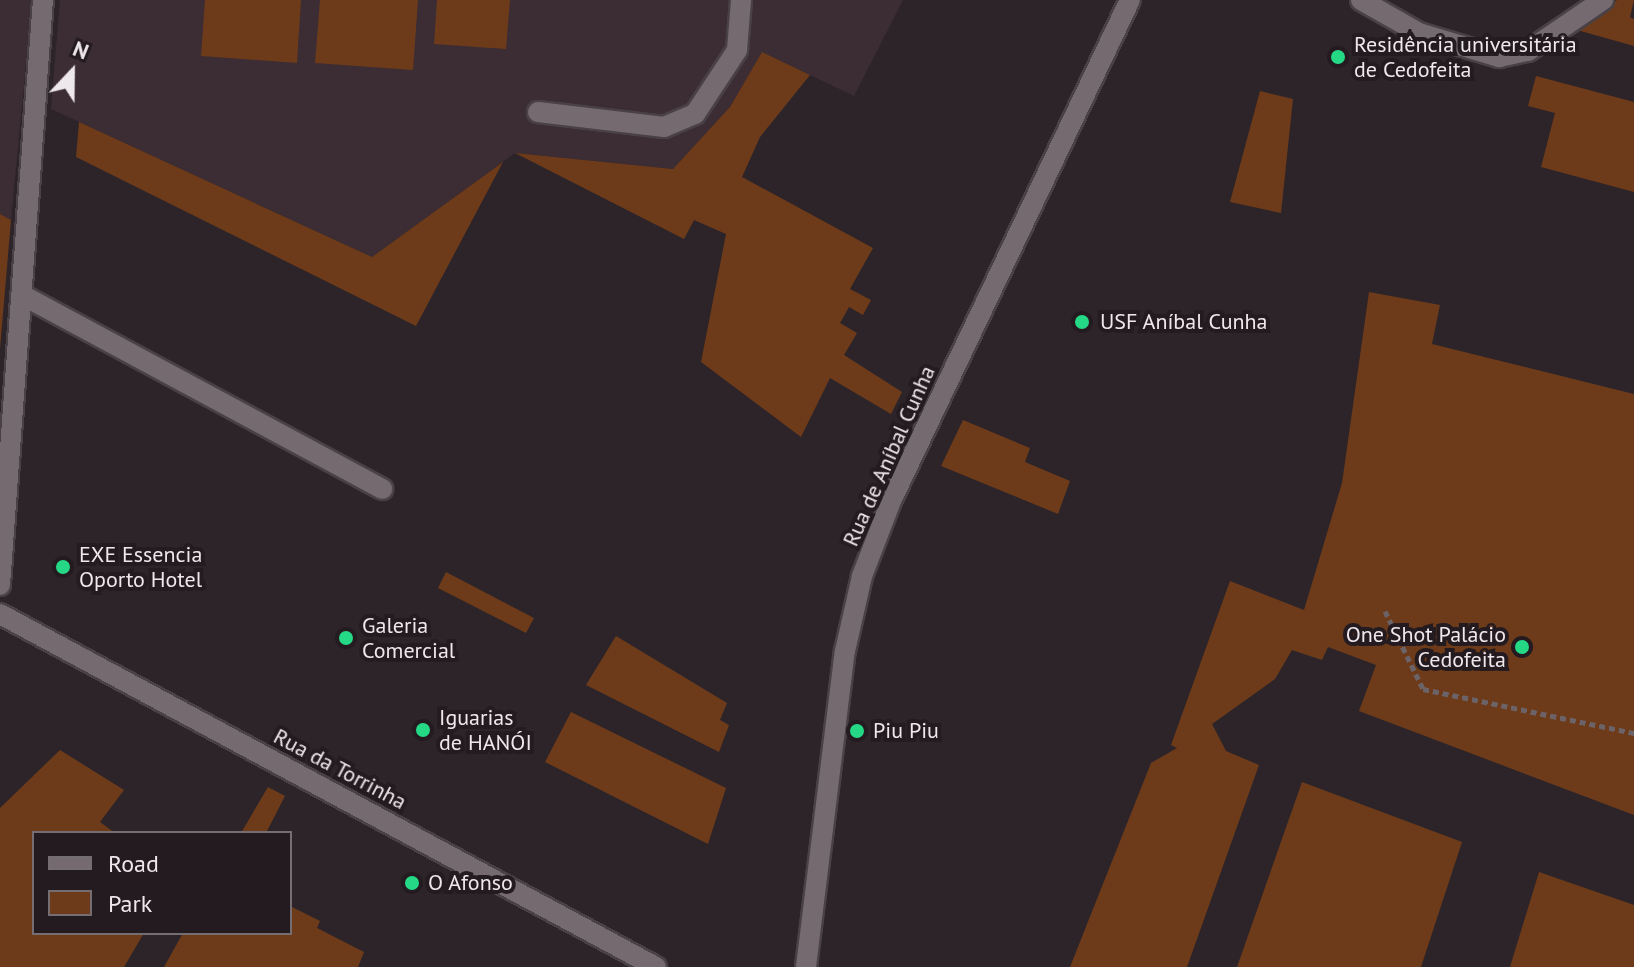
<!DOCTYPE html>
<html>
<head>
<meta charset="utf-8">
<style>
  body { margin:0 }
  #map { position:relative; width:1634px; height:967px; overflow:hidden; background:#2d2429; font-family:"PT Sans",sans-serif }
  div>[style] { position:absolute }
  .built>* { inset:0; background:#3c2d35 }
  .green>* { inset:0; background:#6d3b19 }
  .path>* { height:5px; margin-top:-2.5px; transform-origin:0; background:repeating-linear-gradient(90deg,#6c6368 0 6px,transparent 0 10px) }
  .roads { filter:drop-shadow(2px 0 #494146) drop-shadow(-2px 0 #494146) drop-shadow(0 2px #494146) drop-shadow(0 -2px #494146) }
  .minor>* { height:20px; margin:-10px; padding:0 10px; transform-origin:10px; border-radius:10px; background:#756a70 }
  .dots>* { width:22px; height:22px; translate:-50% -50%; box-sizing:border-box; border:4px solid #231b20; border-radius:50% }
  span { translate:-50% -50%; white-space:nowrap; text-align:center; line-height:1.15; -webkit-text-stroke:8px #231b20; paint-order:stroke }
  .poi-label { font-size:22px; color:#eee7eb }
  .left { translate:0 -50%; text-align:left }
  .right { translate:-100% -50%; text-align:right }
  .street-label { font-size:22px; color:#eee7eb }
  .legend { position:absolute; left:32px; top:831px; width:260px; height:104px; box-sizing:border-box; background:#231b20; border:2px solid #746d71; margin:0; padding:10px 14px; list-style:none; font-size:24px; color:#eee7eb }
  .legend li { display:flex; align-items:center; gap:16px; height:40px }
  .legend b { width:40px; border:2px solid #746d71 }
  .north { position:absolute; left:32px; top:32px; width:80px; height:80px; -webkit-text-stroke:6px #231b20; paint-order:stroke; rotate:22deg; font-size:22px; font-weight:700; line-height:32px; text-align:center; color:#eee7eb }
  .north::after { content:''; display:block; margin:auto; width:28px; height:36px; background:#eee7eb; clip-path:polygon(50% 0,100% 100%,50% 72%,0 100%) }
</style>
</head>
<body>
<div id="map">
  <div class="built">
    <div style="clip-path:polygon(0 0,32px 0,11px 220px,0 214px)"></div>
    <div style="clip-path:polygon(60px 0,903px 0,854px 96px,762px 52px,730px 107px,673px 169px,515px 153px,372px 257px,51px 109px)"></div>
  </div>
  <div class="green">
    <div style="clip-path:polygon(205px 0,301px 0,297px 63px,201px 56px)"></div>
    <div style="clip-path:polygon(320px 0,418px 0,413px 70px,315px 63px)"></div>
    <div style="clip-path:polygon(437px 0,510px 0,506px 49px,434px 44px)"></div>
    <div style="clip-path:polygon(1617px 0,1634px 0,1630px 17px,1634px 19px,1634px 46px,1577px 30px)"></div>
    <div style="clip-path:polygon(762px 52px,810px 75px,760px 137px,742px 177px,873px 248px,850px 289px,871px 300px,863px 315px,849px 307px,840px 323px,857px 333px,844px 355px,902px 392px,891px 414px,830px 378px,801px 437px,701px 362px,726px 234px,694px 220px,684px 239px,515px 153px,673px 169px,730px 107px)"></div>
    <div style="clip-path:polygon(1536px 76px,1634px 102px,1634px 192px,1541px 167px,1555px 113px,1528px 106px)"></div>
    <div style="clip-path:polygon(1260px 91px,1293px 99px,1281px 213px,1230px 202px)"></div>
    <div style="clip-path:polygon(79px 122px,372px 257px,503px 162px,416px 326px,76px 157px)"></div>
    <div style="clip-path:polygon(0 214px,11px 220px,0 349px)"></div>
    <div style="clip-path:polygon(1369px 292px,1440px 305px,1432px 344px,1634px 394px,1634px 815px,1359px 711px,1376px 665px,1328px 647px,1322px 660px,1292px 650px,1275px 679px,1212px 724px,1226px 751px,1259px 765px,1187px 967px,1070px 967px,1151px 763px,1177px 748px,1171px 745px,1230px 581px,1304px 610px,1342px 483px)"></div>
    <div style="clip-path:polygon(963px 420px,1030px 448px,1025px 462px,1070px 481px,1058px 514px,941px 466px)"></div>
    <div style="clip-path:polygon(446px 572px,534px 618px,526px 633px,438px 588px)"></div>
    <div style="clip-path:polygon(616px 636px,727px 703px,720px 720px,729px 725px,719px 752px,586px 685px)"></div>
    <div style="clip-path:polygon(571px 712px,726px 788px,708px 844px,545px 762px)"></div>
    <div style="clip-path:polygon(60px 750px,124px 790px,100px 822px,115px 833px,34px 833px,34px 933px,144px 933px,124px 967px,0 967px,0 808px)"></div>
    <div style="clip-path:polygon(1302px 782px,1462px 842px,1421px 967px,1237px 967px)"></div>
    <div style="clip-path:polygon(268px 787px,285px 796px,266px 833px,241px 833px)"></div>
    <div style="clip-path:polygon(1539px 872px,1634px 905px,1634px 967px,1510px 967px)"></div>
    <div style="clip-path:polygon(290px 906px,320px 921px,317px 928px,364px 952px,358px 967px,164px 967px,183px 933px,290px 933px)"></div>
  </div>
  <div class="path">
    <div style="left:1385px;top:611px;width:87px;rotate:64deg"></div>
    <div style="left:1423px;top:689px;width:216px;rotate:11.8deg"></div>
  </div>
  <div class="roads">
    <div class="minor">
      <div style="left:1361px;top:0;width:67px;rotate:29.6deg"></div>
      <div style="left:1419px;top:33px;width:84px;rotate:16.7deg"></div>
      <div style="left:1499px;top:57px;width:30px;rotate:-12deg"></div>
      <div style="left:1528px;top:51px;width:91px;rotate:-34.2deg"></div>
      <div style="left:538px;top:112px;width:127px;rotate:6.8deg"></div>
      <div style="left:664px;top:127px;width:34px;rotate:-23deg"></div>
      <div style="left:695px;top:114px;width:77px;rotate:-56.7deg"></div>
      <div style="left:737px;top:50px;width:50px;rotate:-85.4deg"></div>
      <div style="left:24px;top:296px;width:407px;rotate:28.3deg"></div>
      <div style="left:0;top:585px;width:587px;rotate:-85.8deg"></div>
      <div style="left:0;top:614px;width:745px;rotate:28.29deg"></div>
      <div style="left:806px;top:967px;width:318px;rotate:-83deg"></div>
      <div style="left:845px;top:651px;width:77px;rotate:-77.2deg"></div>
      <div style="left:862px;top:576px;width:80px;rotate:-68.9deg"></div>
      <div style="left:891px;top:501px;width:555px;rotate:-64.5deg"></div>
    </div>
  </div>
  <div class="dots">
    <div style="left:1338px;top:57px;background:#25d886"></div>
    <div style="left:1082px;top:322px;background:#25d886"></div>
    <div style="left:63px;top:567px;background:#25d886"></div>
    <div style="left:346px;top:638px;background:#25d886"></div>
    <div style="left:1522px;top:647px;background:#25d886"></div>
    <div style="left:423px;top:730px;background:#25d886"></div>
    <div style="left:857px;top:731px;background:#25d886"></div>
    <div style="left:412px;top:883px;background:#25d886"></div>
  </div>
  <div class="poi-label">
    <span class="left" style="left:1354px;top:57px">Residência universitária<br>de Cedofeita</span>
    <span class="left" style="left:1100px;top:322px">USF Aníbal Cunha</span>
    <span class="left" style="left:79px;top:567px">EXE Essencia<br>Oporto Hotel</span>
    <span class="left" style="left:362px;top:638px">Galeria<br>Comercial</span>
    <span class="right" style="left:1506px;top:647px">One Shot Palácio<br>Cedofeita</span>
    <span class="left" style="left:439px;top:730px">Iguarias<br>de HANÓI</span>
    <span class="left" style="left:873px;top:731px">Piu Piu</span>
    <span class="left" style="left:428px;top:883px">O Afonso</span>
  </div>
  <div class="street-label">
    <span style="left:889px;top:456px;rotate:-66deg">Rua de Aníbal Cunha</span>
    <span style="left:340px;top:769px;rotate:28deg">Rua da Torrinha</span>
  </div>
  <ul class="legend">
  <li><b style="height:10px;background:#756a70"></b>Road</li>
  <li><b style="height:22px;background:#6d3b19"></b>Park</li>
  </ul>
  <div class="north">N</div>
</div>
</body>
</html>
